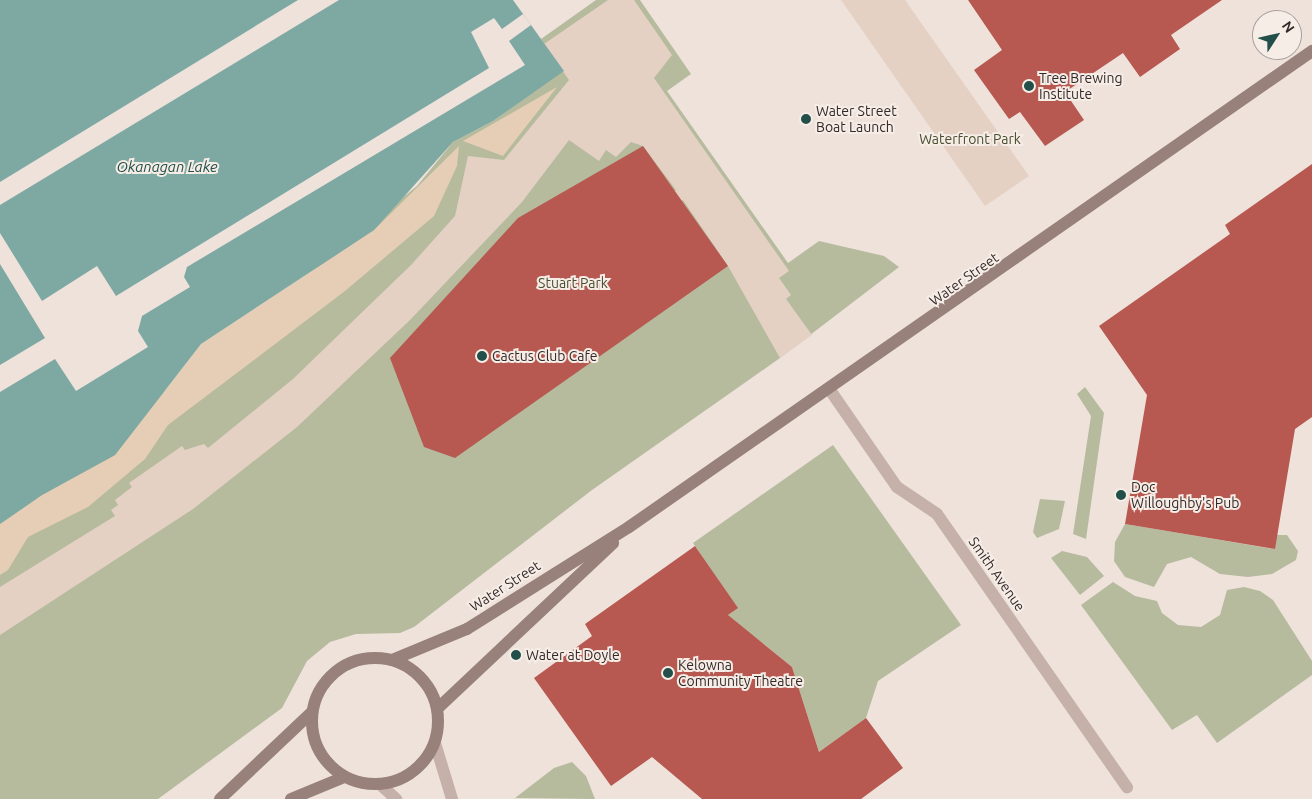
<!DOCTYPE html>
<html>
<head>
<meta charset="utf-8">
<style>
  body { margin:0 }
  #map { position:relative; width:1312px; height:799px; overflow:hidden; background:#eee2db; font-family:Ubuntu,sans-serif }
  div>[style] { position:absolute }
  .green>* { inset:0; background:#b6bb9d }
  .sand>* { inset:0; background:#e6cdb6 }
  .plaza>* { inset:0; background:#e4d1c4 }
  .water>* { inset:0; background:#7ea8a2 }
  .pier>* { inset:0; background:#eee2db }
  .building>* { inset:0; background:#b75851 }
  .minor>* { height:12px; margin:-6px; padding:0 6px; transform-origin:6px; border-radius:6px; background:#c5b1a9 }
  .secondary>* { height:12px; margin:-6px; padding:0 6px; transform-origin:6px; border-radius:6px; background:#98807b }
  .secondary>.ring { margin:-6px; padding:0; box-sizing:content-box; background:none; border:12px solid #98807b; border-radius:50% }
  .dots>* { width:14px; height:14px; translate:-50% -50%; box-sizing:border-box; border:2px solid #f7ede7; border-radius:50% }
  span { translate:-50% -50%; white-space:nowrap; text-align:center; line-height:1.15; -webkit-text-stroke:4px #f7ede7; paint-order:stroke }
  .poi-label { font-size:14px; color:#332928 }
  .left { translate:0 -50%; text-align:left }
  .park-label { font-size:14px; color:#484e2f }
  .street-label { font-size:14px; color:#332928 }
  .water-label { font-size:15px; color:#224f4a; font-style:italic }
  .north { position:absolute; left:1252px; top:10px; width:50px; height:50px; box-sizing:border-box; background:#f7ede7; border:1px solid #a99f9b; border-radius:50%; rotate:55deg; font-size:14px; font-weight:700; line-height:20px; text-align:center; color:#332928 }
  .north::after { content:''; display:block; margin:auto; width:18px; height:22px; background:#224f4a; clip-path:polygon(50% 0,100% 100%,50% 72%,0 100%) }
</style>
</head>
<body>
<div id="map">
  <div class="green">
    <div style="clip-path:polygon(596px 0,640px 0,691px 74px,667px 91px,788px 263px,819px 241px,884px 256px,899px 267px,780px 358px,592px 490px,414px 627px,400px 633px,356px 634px,330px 642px,307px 661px,282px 708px,158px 799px,0 799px,0 524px,417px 186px,453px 142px,493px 121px,563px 71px,541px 39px)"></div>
    <div style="clip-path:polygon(1085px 387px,1104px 413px,1086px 539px,1073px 534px,1091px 416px,1077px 394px)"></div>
    <div style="clip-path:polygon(833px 445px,961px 625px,878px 681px,866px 718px,819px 752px,792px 667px,751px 634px,744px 635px,728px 615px,737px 608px,693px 543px)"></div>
    <div style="clip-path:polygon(1040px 499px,1065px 501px,1059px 529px,1037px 538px,1033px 532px)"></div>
    <div style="clip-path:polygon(1125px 524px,1274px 549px,1276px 535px,1287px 535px,1298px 551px,1296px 560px,1272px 574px,1248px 577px,1220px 574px,1191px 557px,1167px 564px,1154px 587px,1125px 577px,1114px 561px,1115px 542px)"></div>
    <div style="clip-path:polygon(1062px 551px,1087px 557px,1104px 576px,1080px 595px,1051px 558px)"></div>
    <div style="clip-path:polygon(1113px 582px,1135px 596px,1157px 601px,1162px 613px,1178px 625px,1201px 627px,1220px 615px,1227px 590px,1244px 587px,1260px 591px,1273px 600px,1312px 661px,1312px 675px,1217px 743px,1197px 715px,1172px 730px,1081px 605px)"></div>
    <div style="clip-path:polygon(572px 762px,586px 776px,595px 799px,515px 798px,554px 768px)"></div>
  </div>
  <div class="sand">
    <div style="clip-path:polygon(557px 87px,503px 156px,463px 141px)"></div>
    <div style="clip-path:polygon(459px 146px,457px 166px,434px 216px,345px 291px,168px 425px,145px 459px,88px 507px,28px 537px,8px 570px,0 575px,0 524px,42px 495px,115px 455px,201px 344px,374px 230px)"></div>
  </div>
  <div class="plaza">
    <div style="clip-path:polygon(608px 0,634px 0,672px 55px,654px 78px,789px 271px,779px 278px,791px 295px,786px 299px,812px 335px,780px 358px,728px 266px,683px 200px,677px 203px,671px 194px,676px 190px,643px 146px,631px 142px,616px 157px,606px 150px,599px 161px,569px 140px,522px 202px,410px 320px,297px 427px,193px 509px,0 635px,0 587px,115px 516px,111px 510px,118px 505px,115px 500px,132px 487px,129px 483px,182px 446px,185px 450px,204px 444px,208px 448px,293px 379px,411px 265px,455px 216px,468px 156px,504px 160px,569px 80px,544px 44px)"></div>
    <div style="clip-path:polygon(841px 0,905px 0,1029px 176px,985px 206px)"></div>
  </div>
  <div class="water">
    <div style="clip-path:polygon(0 0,513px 0,564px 71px,493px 121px,453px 142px,374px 230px,201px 344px,115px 455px,42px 495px,0 524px)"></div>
  </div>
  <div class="pier">
    <div style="clip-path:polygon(298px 0,339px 0,0 205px,0 182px)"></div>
    <div style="clip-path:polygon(523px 14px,531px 25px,509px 41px,525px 65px,187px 267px,184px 277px,190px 287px,142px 316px,138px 331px,148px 347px,76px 391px,55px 359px,0 392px,0 365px,45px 338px,0 264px,0 233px,42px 301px,97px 266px,116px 296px,489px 68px,471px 32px,494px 18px,502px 29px)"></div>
  </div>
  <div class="building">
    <div style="clip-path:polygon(968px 0,1222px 0,1171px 35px,1180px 49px,1140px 77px,1123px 53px,1065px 92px,1084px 120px,1045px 146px,1020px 112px,1009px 119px,974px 70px,1002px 50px)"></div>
    <div style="clip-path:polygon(643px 146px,728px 266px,455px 458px,424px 447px,390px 358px,518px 218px)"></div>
    <div style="clip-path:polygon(1312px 164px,1312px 417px,1295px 429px,1275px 549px,1125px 524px,1147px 395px,1099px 326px,1230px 234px,1225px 225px)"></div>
    <div style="clip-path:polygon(695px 546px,738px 608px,728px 615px,792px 667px,819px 752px,866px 718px,903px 768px,861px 799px,702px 799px,652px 757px,611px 786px,534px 678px,592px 636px,585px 624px)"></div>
  </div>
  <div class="minor">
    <div style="left:830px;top:390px;width:118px;rotate:55.4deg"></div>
    <div style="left:897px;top:487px;width:48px;rotate:34deg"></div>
    <div style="left:937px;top:514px;width:333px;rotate:55.2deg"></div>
    <div style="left:435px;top:743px;width:59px;rotate:73.1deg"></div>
    <div style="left:381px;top:785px;width:21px;rotate:43deg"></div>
  </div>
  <div class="secondary">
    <div class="ring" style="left:312px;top:658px;width:114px;height:114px"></div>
    <div style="left:392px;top:660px;width:81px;rotate:-22.5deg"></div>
    <div style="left:467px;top:629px;width:191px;rotate:-32.2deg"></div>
    <div style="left:629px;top:527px;width:833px;rotate:-34.87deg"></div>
    <div style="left:437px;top:709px;width:242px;rotate:-43.3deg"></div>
    <div style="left:220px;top:799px;width:125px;rotate:-43.4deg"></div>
    <div style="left:291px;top:799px;width:57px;rotate:-22.5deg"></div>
  </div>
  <div class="dots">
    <div style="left:1029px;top:86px;background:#224f4a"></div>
    <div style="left:806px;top:119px;background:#224f4a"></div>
    <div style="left:482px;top:356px;background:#224f4a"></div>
    <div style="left:1121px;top:495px;background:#224f4a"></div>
    <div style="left:516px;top:655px;background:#224f4a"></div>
    <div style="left:668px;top:673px;background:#224f4a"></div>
  </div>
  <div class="poi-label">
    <span class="left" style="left:1039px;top:86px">Tree Brewing<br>Institute</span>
    <span class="left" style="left:816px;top:119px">Water Street<br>Boat Launch</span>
    <span class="left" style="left:492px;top:356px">Cactus Club Cafe</span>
    <span class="left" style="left:1131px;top:495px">Doc<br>Willoughby's Pub</span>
    <span class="left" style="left:526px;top:655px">Water at Doyle</span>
    <span class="left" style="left:678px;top:673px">Kelowna<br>Community Theatre</span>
  </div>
  <div class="park-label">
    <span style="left:970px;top:139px">Waterfront Park</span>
    <span style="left:573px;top:283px">Stuart Park</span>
  </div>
  <div class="street-label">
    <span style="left:964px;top:279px;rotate:-35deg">Water Street</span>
    <span style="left:997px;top:574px;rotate:55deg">Smith Avenue</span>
    <span style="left:505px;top:586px;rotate:-33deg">Water Street</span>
  </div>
  <div class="water-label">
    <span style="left:167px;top:167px">Okanagan Lake</span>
  </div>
  <div class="north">N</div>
</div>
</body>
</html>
